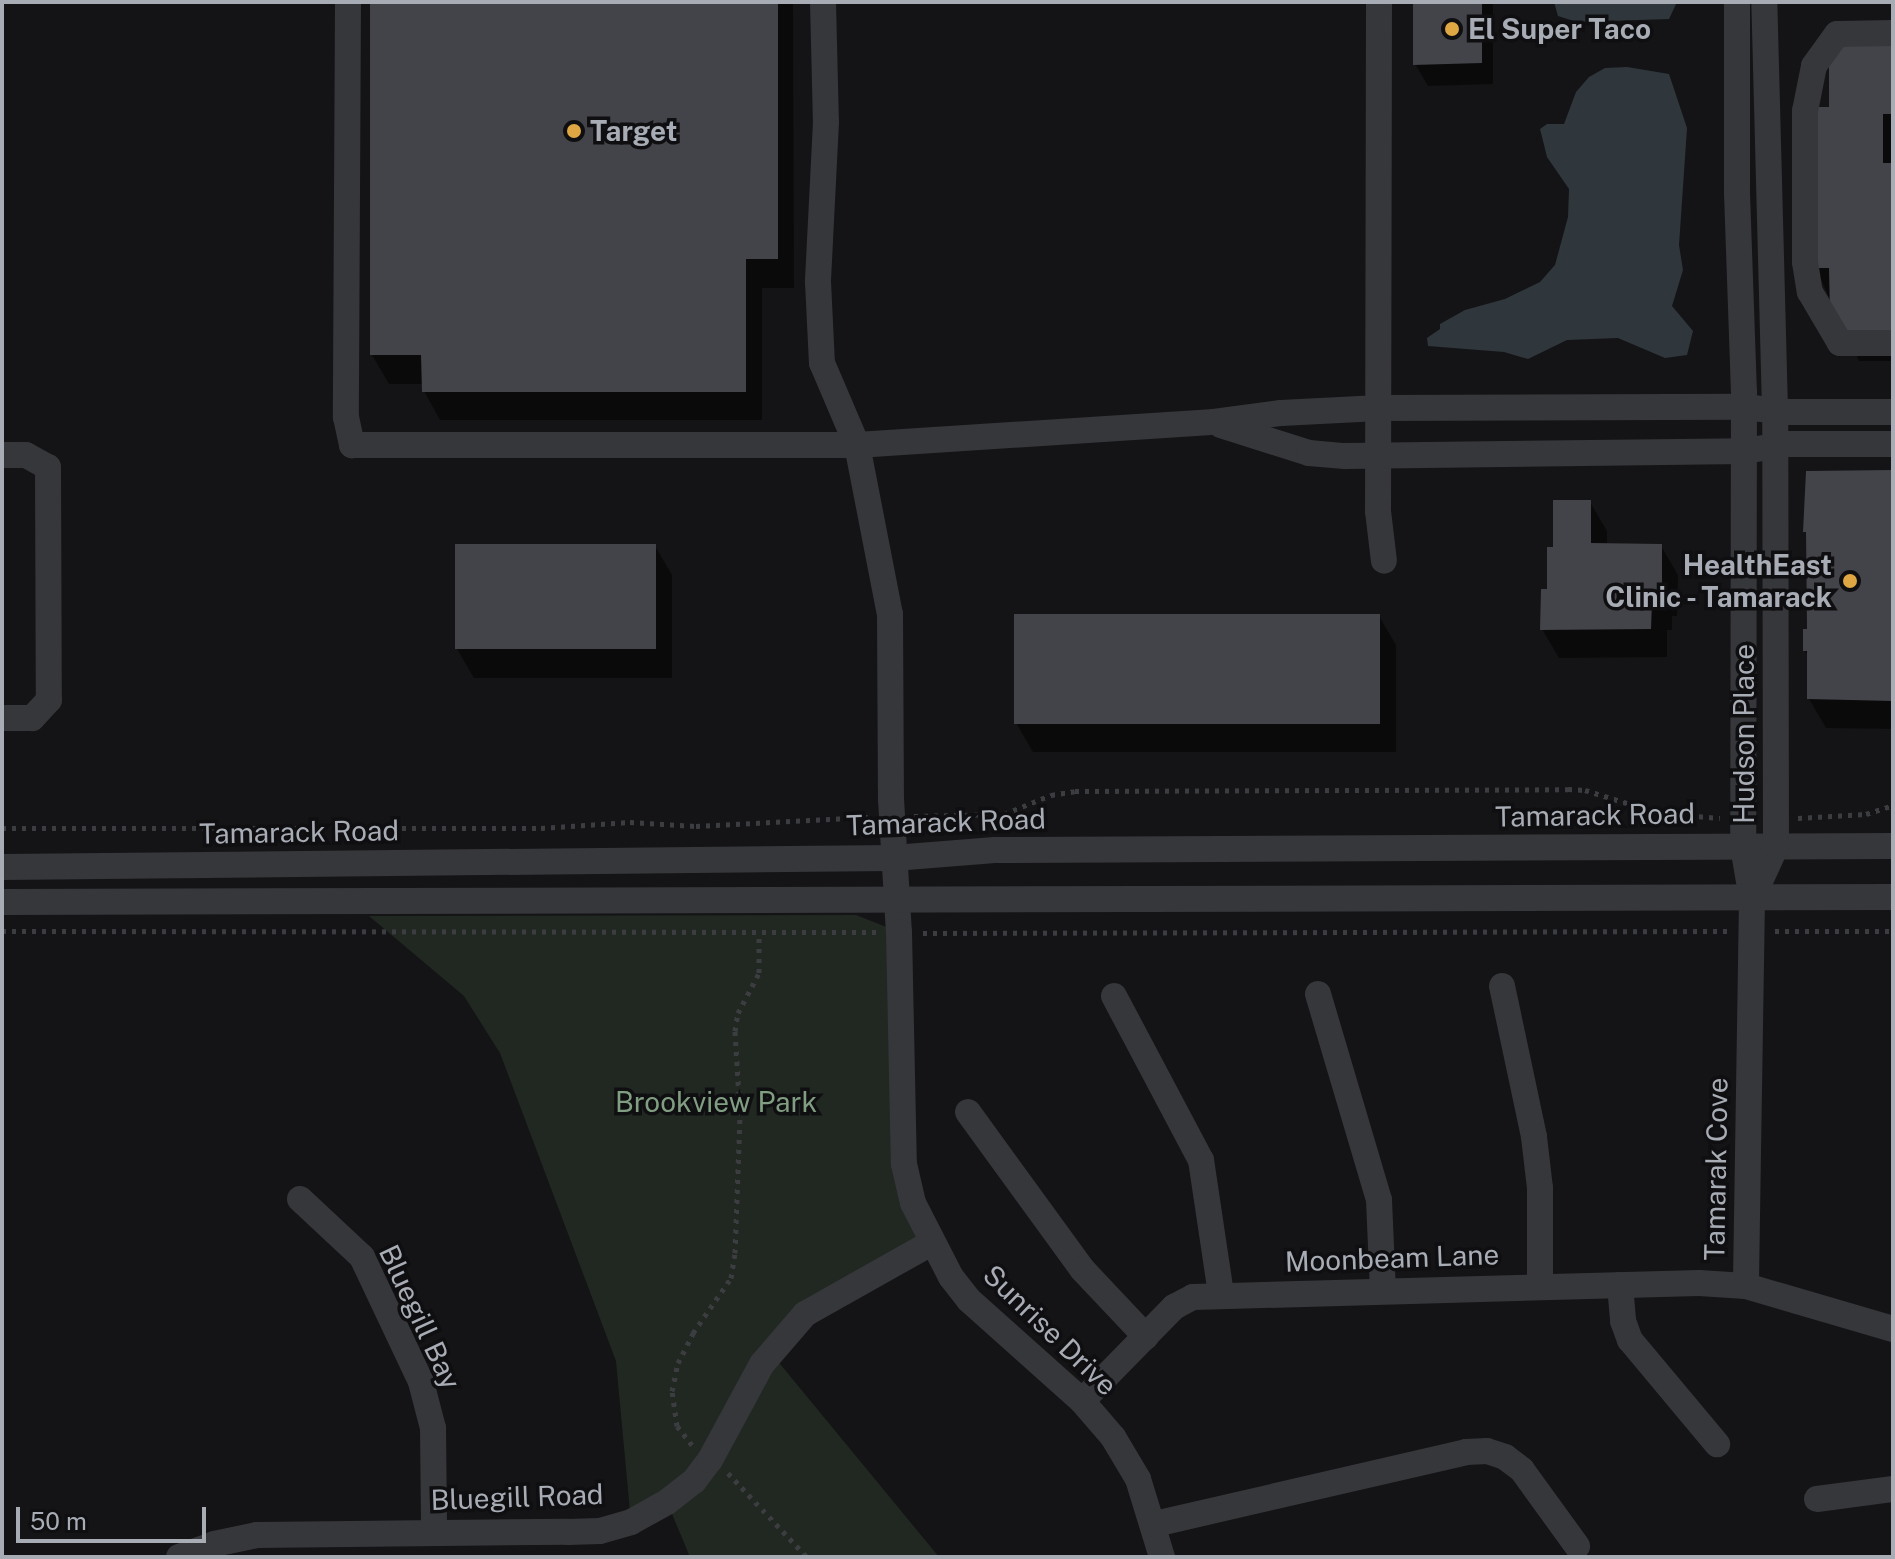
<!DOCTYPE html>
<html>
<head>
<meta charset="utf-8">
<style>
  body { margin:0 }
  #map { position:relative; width:1895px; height:1559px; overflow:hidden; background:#141416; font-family:"Public Sans",sans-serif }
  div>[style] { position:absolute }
  .green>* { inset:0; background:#212822 }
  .water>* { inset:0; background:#2f373d }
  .shadow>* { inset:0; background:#0007 }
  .building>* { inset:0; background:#434449 }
  .path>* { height:5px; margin-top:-2.5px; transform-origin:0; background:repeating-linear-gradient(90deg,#3c3d41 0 4px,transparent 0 10px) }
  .minor>* { height:26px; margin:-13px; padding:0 13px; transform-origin:13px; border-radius:13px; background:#36373a }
  .dots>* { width:22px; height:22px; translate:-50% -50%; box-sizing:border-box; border:4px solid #0f0f11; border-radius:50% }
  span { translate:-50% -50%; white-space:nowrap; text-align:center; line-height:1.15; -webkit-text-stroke:7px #0f0f11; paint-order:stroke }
  .poi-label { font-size:28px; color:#a8acb5; font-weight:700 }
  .left { translate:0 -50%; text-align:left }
  .right { translate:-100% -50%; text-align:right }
  .street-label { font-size:28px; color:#a8acb5 }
  .park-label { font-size:28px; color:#819e82 }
  .frame { position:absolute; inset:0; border:4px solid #a8acb5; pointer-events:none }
  .scale { position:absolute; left:16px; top:1507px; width:190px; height:36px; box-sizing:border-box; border:4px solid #a8acb5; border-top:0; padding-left:10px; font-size:24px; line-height:28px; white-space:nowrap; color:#a8acb5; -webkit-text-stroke:6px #0f0f11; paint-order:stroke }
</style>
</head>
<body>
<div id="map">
  <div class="green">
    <div style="clip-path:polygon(856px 915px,899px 932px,902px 1127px,931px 1243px,771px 1353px,939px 1557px,690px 1557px,667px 1502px,631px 1522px,616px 1361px,500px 1053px,464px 996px,369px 916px)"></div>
  </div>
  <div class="water">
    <div style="clip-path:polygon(1554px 2px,1677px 2px,1669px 19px,1577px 22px,1558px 16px)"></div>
    <div style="clip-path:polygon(1627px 67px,1669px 74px,1687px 128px,1679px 245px,1683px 270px,1672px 306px,1693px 331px,1687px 355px,1665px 358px,1618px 338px,1567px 340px,1528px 359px,1504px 352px,1428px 346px,1427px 338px,1440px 329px,1440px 324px,1465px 310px,1505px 299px,1540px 282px,1555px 265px,1568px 217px,1569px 189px,1547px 157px,1540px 129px,1547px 124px,1564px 124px,1576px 92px,1589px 77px,1605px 68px)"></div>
  </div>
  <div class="shadow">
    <div style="clip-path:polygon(372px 2px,793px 2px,794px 288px,762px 288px,762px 420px,440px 420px,424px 391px,424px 384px,389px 384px,372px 355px)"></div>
    <div style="clip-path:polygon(1415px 2px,1493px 2px,1493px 84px,1428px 86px,1415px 64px)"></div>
    <div style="clip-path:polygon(1893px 41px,1893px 361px,1859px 361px,1815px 267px,1831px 109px)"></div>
    <div style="clip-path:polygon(1893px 472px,1893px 729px,1826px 728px,1809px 699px,1809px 658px,1805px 651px,1809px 631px,1808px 538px,1805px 531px)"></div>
    <div style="clip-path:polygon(1590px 502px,1607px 531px,1607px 545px,1661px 546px,1678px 575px,1677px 616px,1672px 616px,1672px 630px,1667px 630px,1667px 657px,1559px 658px,1542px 629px,1555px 549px)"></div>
    <div style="clip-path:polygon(655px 546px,672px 575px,672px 678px,474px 678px,457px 649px)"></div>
    <div style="clip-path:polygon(1379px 616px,1396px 645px,1396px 752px,1033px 752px,1016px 723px)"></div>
  </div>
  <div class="building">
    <div style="clip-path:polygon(370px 2px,778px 2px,778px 259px,746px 259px,746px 392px,422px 392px,421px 355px,370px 355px)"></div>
    <div style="clip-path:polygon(1413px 2px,1482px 2px,1482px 63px,1413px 65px)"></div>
    <div style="clip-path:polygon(1841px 39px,1893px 39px,1893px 114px,1883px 114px,1883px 163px,1893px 163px,1893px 332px,1841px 332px,1830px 315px,1829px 268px,1813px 268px,1813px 107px,1829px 107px,1829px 52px)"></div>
    <div style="clip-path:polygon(1893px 470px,1893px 701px,1807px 699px,1807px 651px,1803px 651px,1803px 629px,1807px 629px,1806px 532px,1803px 532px,1806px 471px)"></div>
    <div style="clip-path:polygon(1553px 500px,1591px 500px,1591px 543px,1662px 544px,1662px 588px,1657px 588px,1656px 602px,1652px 602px,1651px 629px,1540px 630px,1541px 589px,1547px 589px,1547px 547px,1553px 547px)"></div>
    <div style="clip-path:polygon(455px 544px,656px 544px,656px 649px,455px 649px)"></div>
    <div style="clip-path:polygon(1014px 614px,1380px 614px,1380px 724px,1014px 724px)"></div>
  </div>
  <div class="path">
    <div style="left:914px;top:816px;width:90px;rotate:-1.3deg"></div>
    <div style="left:1004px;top:814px;width:51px;rotate:-22deg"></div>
    <div style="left:1051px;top:795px;width:24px;rotate:-9deg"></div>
    <div style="left:1075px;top:791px;width:493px;rotate:-0.2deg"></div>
    <div style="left:1568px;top:789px;width:17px;rotate:3deg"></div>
    <div style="left:1585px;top:790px;width:77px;rotate:17.3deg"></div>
    <div style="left:1659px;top:813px;width:61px;rotate:4.7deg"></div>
    <div style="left:1798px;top:818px;width:68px;rotate:-3.4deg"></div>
    <div style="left:1866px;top:814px;width:28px;rotate:-18deg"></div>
    <div style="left:2px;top:828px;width:539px"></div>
    <div style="left:541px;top:828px;width:89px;rotate:-3.9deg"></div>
    <div style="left:630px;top:822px;width:66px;rotate:3.5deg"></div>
    <div style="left:696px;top:826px;width:172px;rotate:-3deg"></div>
    <div style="left:2px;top:931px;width:875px;rotate:0.07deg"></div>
    <div style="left:1775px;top:931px;width:118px"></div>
    <div style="left:923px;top:933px;width:806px;rotate:-0.14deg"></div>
    <div style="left:692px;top:1445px;width:24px;rotate:-128deg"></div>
    <div style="left:677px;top:1426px;width:35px;rotate:-98deg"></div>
    <div style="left:672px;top:1391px;width:29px;rotate:-78deg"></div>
    <div style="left:678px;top:1363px;width:34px;rotate:-63deg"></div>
    <div style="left:693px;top:1333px;width:67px;rotate:-55.4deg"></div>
    <div style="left:731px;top:1278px;width:25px;rotate:-81deg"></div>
    <div style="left:735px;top:1253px;width:138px;rotate:-87.9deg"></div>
    <div style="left:740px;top:1115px;width:84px;rotate:-93.4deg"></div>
    <div style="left:735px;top:1031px;width:18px;rotate:-81deg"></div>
    <div style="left:738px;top:1013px;width:45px;rotate:-62.3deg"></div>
    <div style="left:759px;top:973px;width:40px;rotate:-90deg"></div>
    <div style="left:728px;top:1473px;width:115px;rotate:46.8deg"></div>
  </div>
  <div class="minor">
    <div style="left:348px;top:2px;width:415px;rotate:90.3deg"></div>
    <div style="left:346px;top:417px;width:29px;rotate:78deg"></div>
    <div style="left:352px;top:445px;width:505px"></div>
    <div style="left:857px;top:445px;width:358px;rotate:-3.7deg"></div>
    <div style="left:1214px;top:422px;width:68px;rotate:-7.7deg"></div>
    <div style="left:1281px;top:413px;width:98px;rotate:-2.9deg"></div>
    <div style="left:1379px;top:408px;width:365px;rotate:-0.2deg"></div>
    <div style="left:1744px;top:407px;width:44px;rotate:6.5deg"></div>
    <div style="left:1788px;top:412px;width:105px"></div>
    <div style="left:823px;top:2px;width:120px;rotate:88.6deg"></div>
    <div style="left:826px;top:122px;width:160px;rotate:92.9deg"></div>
    <div style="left:818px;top:282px;width:81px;rotate:87.2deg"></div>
    <div style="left:822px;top:363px;width:89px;rotate:66.9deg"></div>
    <div style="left:857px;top:445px;width:172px;rotate:79deg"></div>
    <div style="left:890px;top:614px;width:185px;rotate:89.7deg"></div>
    <div style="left:891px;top:799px;width:133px;rotate:86.6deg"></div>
    <div style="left:899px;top:932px;width:232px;rotate:88.8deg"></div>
    <div style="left:904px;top:1164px;width:40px;rotate:77deg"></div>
    <div style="left:913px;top:1203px;width:83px;rotate:62.8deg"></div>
    <div style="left:951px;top:1277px;width:29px;rotate:52deg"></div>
    <div style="left:969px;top:1300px;width:152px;rotate:41.8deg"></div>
    <div style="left:1082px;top:1401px;width:48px;rotate:49.3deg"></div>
    <div style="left:1113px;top:1437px;width:49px;rotate:59.2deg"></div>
    <div style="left:1138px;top:1479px;width:82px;rotate:72.9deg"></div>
    <div style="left:1379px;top:2px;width:509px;rotate:90.11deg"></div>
    <div style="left:1378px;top:511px;width:50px;rotate:83.2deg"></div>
    <div style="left:1737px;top:2px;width:191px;rotate:90deg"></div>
    <div style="left:1737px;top:193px;width:198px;rotate:88deg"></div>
    <div style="left:1744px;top:391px;width:455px;rotate:90.1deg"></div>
    <div style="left:1743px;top:846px;width:54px;rotate:80.4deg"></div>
    <div style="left:1752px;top:899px;width:387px;rotate:90.9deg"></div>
    <div style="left:1893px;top:33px;width:56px;rotate:179deg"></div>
    <div style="left:1837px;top:34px;width:39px;rotate:126deg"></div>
    <div style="left:1814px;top:66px;width:46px;rotate:101.3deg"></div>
    <div style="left:1805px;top:111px;width:151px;rotate:90deg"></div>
    <div style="left:1805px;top:262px;width:30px;rotate:81deg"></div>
    <div style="left:1810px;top:292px;width:59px;rotate:59.5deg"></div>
    <div style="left:1840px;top:343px;width:53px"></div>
    <div style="left:1221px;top:425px;width:92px;rotate:17.7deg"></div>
    <div style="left:1309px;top:453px;width:36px;rotate:5deg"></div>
    <div style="left:1345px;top:456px;width:399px;rotate:-0.7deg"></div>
    <div style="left:1744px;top:451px;width:45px;rotate:-9deg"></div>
    <div style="left:1788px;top:444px;width:105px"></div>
    <div style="left:2px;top:455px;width:24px"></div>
    <div style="left:26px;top:455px;width:25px;rotate:29deg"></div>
    <div style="left:48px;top:467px;width:233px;rotate:89.8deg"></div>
    <div style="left:49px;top:700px;width:25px;rotate:133deg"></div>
    <div style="left:32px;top:718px;width:30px;rotate:180deg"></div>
    <div style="left:2px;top:867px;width:892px;rotate:-0.58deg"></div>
    <div style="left:894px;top:858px;width:101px;rotate:-4.5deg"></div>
    <div style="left:995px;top:850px;width:898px;rotate:-0.26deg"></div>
    <div style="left:1752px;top:899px;width:58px;rotate:-65.6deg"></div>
    <div style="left:1776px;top:846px;width:436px;rotate:-90.1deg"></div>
    <div style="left:1775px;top:410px;width:408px;rotate:-91.5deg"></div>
    <div style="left:2px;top:902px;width:1891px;rotate:-0.15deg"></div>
    <div style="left:1502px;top:986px;width:154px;rotate:78deg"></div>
    <div style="left:1534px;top:1137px;width:51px;rotate:83.3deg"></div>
    <div style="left:1540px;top:1188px;width:98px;rotate:90deg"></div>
    <div style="left:1318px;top:994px;width:215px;rotate:73.5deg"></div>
    <div style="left:1379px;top:1200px;width:90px;rotate:87.5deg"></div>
    <div style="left:1114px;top:996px;width:186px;rotate:62.1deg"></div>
    <div style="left:1201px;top:1160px;width:135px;rotate:81.5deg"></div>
    <div style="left:968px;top:1112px;width:194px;rotate:54deg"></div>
    <div style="left:1082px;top:1269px;width:93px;rotate:46.7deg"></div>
    <div style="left:300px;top:1199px;width:85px;rotate:43.1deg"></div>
    <div style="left:362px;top:1257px;width:138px;rotate:64.7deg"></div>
    <div style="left:421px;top:1382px;width:48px;rotate:75.4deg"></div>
    <div style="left:433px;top:1428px;width:104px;rotate:89.4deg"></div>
    <div style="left:1620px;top:1285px;width:36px;rotate:85deg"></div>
    <div style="left:1623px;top:1321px;width:20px;rotate:70deg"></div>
    <div style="left:1630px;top:1340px;width:136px;rotate:50.1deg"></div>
    <div style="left:1082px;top:1401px;width:132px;rotate:-45.6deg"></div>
    <div style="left:1174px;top:1307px;width:21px;rotate:-28deg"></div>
    <div style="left:1193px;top:1297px;width:506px;rotate:-1.58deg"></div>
    <div style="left:1699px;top:1283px;width:47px;rotate:3.7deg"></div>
    <div style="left:1746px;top:1286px;width:153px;rotate:16.3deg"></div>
    <div style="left:1817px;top:1499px;width:77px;rotate:-7.5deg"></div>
    <div style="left:1155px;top:1524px;width:319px;rotate:-13deg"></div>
    <div style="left:1466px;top:1452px;width:21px;rotate:-3deg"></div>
    <div style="left:1487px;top:1451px;width:19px;rotate:18deg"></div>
    <div style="left:1505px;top:1457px;width:21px;rotate:37deg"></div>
    <div style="left:1522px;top:1470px;width:94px;rotate:54.1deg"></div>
    <div style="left:179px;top:1557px;width:37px;rotate:-20deg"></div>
    <div style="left:214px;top:1544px;width:44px;rotate:-11.8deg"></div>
    <div style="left:257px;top:1535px;width:311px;rotate:-0.6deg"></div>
    <div style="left:568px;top:1532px;width:32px;rotate:-2deg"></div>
    <div style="left:600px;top:1531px;width:32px;rotate:-16deg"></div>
    <div style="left:631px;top:1522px;width:41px;rotate:-29.1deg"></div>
    <div style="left:667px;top:1502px;width:34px;rotate:-38deg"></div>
    <div style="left:694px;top:1481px;width:26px;rotate:-53deg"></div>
    <div style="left:710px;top:1460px;width:109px;rotate:-61.6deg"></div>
    <div style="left:762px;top:1364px;width:66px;rotate:-49.3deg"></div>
    <div style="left:805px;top:1314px;width:145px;rotate:-29.4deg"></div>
  </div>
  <div class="dots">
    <div style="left:1452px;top:29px;background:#dea744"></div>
    <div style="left:574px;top:131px;background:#dea744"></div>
    <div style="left:1850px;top:581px;background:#dea744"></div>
  </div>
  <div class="poi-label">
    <span class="left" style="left:1468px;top:29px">El Super Taco</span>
    <span class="left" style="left:590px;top:131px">Target</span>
    <span class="right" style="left:1832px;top:581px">HealthEast<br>Clinic - Tamarack</span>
  </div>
  <div class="street-label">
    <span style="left:1744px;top:734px;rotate:-90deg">Hudson Place</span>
    <span style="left:1595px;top:815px;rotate:-1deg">Tamarack Road</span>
    <span style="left:946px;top:822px;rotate:-2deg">Tamarack Road</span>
    <span style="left:299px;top:832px;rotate:-1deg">Tamarack Road</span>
    <span style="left:1716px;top:1169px;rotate:-89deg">Tamarak Cove</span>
    <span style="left:1392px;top:1258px;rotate:-2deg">Moonbeam Lane</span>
    <span style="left:420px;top:1317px;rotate:65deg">Bluegill Bay</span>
    <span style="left:1050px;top:1330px;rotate:44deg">Sunrise Drive</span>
    <span style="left:517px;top:1497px;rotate:-2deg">Bluegill Road</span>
  </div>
  <div class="park-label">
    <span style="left:716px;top:1102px">Brookview Park</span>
  </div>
  <div class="frame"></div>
  <div class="scale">50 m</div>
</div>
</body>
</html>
